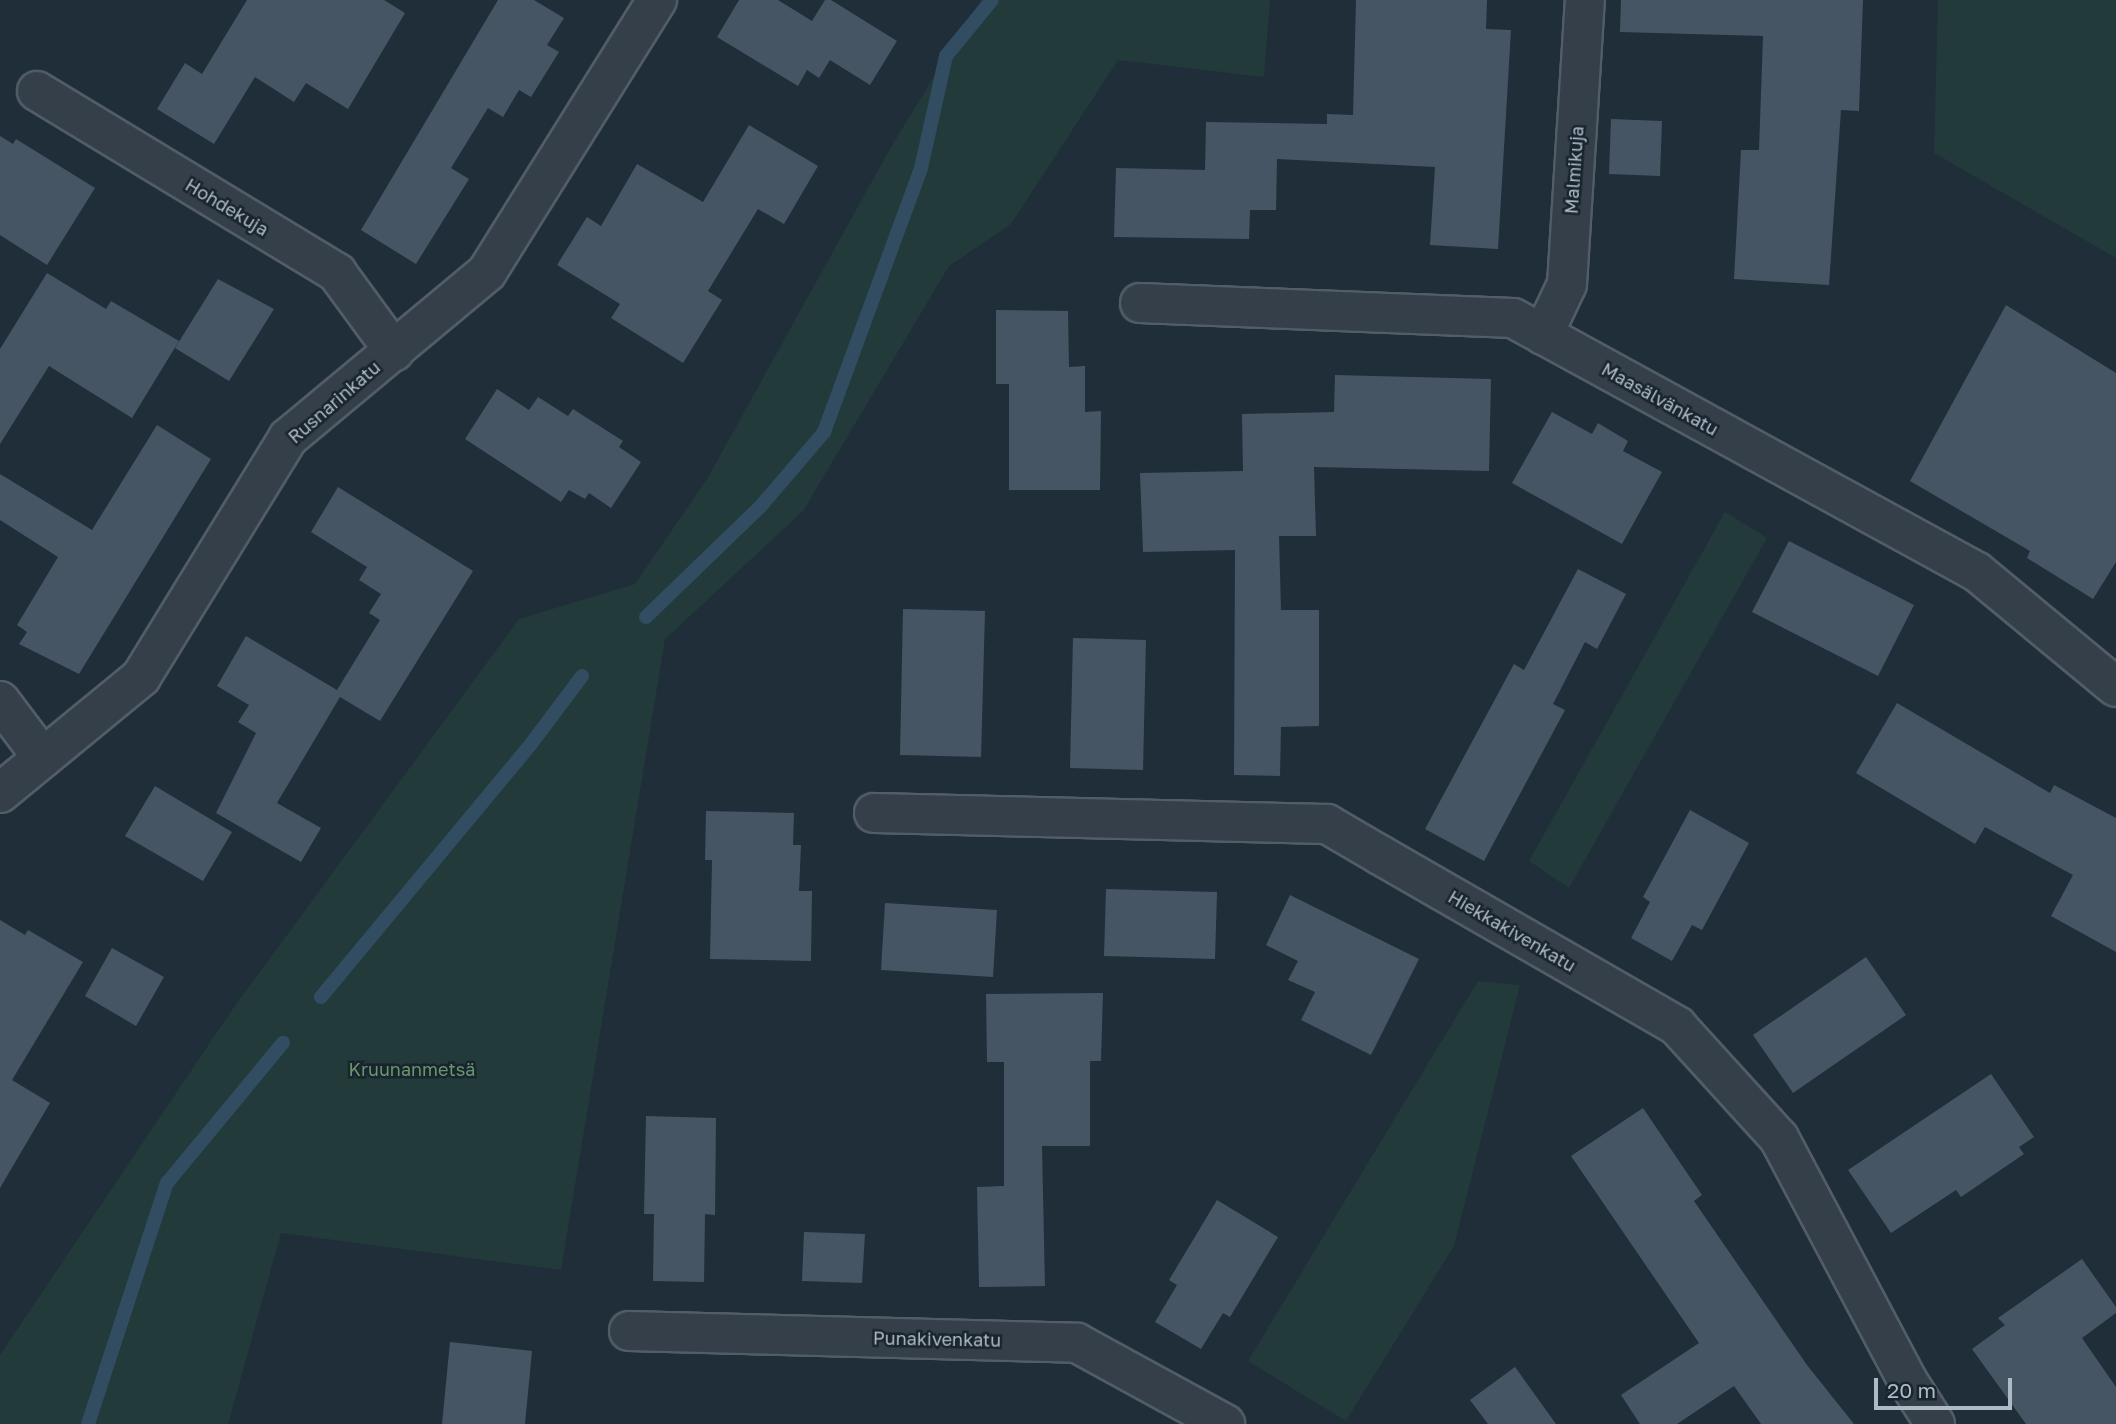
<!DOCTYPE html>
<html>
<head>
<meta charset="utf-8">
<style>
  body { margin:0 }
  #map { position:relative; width:2116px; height:1424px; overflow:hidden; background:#202e39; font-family:"Golos Text",sans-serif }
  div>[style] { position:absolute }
  .green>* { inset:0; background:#223a3a }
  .stream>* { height:14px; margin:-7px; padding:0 7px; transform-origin:7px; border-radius:7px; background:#324c62 }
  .building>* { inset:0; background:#465563 }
  .roads { filter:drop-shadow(2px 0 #515d67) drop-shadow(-2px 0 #515d67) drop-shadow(0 2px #515d67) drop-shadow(0 -2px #515d67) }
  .minor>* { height:38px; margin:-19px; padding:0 19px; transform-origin:19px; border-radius:19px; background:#343f4a }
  span { translate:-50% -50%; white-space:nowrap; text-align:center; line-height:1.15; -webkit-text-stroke:5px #19242e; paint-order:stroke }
  .street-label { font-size:18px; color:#aebac6 }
  .park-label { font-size:18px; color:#65986a }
  .scale { position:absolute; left:1874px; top:1378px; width:138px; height:32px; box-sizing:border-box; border:4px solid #aebac6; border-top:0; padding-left:9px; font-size:21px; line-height:24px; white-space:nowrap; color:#aebac6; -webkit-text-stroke:5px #19242e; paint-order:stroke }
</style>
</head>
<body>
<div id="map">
  <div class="green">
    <div style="clip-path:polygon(981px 0,1270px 0,1264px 77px,1118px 60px,1011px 224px,949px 266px,803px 511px,665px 639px,561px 1270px,281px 1233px,228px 1424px,0 1424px,0 1355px,232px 1010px,519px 619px,635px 584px,707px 479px,891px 147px)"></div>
    <div style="clip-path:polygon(1938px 0,2116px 0,2116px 258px,1934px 153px)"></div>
    <div style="clip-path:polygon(1725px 512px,1767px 538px,1569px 888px,1529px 861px)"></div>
    <div style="clip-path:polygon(1478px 981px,1520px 985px,1454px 1246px,1346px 1421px,1248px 1361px)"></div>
  </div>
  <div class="stream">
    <div style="left:646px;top:617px;width:158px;rotate:-44deg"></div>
    <div style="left:760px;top:507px;width:99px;rotate:-49.5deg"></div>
    <div style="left:824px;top:432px;width:281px;rotate:-69.8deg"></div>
    <div style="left:921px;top:168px;width:115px;rotate:-77.4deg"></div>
    <div style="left:946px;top:56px;width:72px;rotate:-50.6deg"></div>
    <div style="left:321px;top:997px;width:329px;rotate:-50.3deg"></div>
    <div style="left:531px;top:744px;width:85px;rotate:-53.1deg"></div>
    <div style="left:88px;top:1424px;width:254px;rotate:-71.9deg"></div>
    <div style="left:167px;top:1183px;width:182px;rotate:-50.4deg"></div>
  </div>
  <div class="building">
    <div style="clip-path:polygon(247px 0,384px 0,405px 13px,348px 109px,306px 83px,294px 102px,255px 77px,214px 144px,157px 109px,185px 63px,202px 74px)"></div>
    <div style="clip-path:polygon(498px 0,534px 0,564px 18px,547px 45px,559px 52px,531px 97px,519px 90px,503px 117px,488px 108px,451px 168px,469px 179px,416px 264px,361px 230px)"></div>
    <div style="clip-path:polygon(739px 0,778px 0,812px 21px,825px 0,831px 0,897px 41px,870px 85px,830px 60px,819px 78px,807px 70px,798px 86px,717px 37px)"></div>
    <div style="clip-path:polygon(1356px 0,1487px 0,1486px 29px,1511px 30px,1498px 249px,1430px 245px,1435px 167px,1277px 159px,1276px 210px,1250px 210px,1249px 239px,1114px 237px,1116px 168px,1205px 170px,1206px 122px,1327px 124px,1327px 114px,1353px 115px)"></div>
    <div style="clip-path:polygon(1621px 0,1863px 0,1859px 111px,1841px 110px,1829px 285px,1734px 279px,1741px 150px,1759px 150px,1763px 36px,1620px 32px)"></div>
    <div style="clip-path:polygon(1611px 119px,1662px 121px,1660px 176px,1609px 174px)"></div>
    <div style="clip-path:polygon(749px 125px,818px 166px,784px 224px,758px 209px,708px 291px,722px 300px,683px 363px,611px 318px,620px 304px,557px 265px,587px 217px,601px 226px,637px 164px,703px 202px)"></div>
    <div style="clip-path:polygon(0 136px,13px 144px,16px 139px,95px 188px,47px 265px,0 235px)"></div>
    <div style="clip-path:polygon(47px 273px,106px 309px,111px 301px,179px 341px,132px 418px,49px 366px,0 444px,0 349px)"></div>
    <div style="clip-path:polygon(218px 279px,274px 309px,229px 381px,175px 348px)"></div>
    <div style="clip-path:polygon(2006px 305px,2116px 373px,2116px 562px,2093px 599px,2027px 558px,2030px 551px,1910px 481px)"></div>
    <div style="clip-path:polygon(996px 310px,1068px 311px,1069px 367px,1085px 366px,1085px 412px,1101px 411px,1100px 490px,1009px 490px,1009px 384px,996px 384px)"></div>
    <div style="clip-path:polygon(1335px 375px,1491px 379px,1489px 471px,1314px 467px,1316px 536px,1279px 536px,1281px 610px,1319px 610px,1319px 726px,1281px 727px,1280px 776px,1234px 775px,1235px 550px,1143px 552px,1140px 473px,1243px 471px,1242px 414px,1334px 412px)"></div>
    <div style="clip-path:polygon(497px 389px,529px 410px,538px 397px,568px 416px,573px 409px,623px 441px,619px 447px,641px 462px,611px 508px,589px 493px,585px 499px,569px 490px,561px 502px,465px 439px)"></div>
    <div style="clip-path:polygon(1552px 412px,1592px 434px,1598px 423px,1628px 441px,1623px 451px,1662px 472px,1622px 544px,1512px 483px)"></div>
    <div style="clip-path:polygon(157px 425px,211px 459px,79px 674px,19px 644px,27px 632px,17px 625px,58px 557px,0 520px,0 474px,92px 530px)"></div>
    <div style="clip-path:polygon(338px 487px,473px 571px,380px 721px,340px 697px,277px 803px,321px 828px,301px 862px,216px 813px,256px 733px,238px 722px,249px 705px,217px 686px,246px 636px,337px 690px,380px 620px,369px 613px,381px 594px,359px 580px,367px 567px,311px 532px)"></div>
    <div style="clip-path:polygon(1789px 541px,1914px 605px,1878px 676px,1752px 612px)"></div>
    <div style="clip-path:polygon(1578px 569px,1626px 594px,1597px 649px,1585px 642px,1553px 704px,1565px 710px,1484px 861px,1425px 829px,1514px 664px,1524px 670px)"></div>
    <div style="clip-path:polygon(903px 609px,985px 611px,981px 757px,900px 755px)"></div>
    <div style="clip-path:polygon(1073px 638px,1146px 640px,1143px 770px,1070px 768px)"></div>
    <div style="clip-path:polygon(1897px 703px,2050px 793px,2054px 785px,2116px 818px,2116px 952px,2051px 916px,2073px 875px,1985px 827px,1975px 844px,1856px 773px)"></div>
    <div style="clip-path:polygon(155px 786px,232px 832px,203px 881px,125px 836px)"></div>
    <div style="clip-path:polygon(1690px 810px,1749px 843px,1702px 930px,1692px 925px,1672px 961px,1631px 938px,1650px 902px,1643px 897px)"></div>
    <div style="clip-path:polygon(706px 811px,794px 813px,793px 845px,801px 845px,799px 891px,812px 891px,811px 961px,710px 959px,712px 860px,705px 860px)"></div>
    <div style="clip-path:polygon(1106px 889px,1217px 892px,1215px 959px,1104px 956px)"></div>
    <div style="clip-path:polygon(1290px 895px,1419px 959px,1371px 1055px,1301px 1020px,1315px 992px,1288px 980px,1298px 961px,1266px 945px)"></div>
    <div style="clip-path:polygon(885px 903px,997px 910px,993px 977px,881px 970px)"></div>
    <div style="clip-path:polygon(0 920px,25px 935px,28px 930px,83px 962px,12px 1080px,50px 1103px,0 1188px)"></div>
    <div style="clip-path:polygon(112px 948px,164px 977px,136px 1026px,85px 996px)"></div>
    <div style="clip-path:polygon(1866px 957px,1906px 1015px,1793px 1093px,1753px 1035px)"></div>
    <div style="clip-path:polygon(1103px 993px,1101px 1061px,1090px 1061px,1090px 1146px,1042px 1146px,1045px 1286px,979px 1287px,977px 1187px,1004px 1186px,1004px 1062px,987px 1062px,986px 994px)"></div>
    <div style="clip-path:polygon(1991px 1074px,2034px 1137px,2019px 1147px,2024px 1154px,1961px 1197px,1956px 1190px,1891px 1233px,1848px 1170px)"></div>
    <div style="clip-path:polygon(1643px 1108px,1702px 1195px,1694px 1201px,1807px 1365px,1854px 1424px,1761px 1424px,1734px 1386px,1677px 1424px,1640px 1424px,1621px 1395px,1699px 1343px,1571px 1156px)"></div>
    <div style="clip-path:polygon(646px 1116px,716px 1118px,715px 1215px,705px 1214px,704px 1282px,653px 1281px,654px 1214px,644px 1214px)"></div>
    <div style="clip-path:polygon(1217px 1200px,1278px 1237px,1230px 1317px,1223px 1313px,1201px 1349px,1155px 1322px,1177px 1285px,1169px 1280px)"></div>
    <div style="clip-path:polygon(804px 1232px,865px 1234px,862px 1283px,802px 1281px)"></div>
    <div style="clip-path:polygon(2082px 1259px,2116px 1307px,2116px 1313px,2082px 1338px,2116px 1387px,2116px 1424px,2026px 1424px,1972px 1349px,2005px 1325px,1998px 1318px)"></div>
    <div style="clip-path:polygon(450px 1342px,532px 1351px,525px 1424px,442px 1424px)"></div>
    <div style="clip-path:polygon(1515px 1367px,1556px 1424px,1488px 1424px,1470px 1400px)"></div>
  </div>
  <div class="roads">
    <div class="minor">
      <div style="left:37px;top:91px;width:351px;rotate:31.2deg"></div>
      <div style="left:337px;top:273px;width:97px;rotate:53.8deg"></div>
      <div style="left:1140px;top:303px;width:373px;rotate:2.3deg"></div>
      <div style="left:1513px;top:318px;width:529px;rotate:28.7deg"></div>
      <div style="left:1977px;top:572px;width:180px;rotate:39.6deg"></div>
      <div style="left:1543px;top:335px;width:56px;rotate:-64.8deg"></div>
      <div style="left:1567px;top:284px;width:285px;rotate:-86.4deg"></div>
      <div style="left:0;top:701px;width:71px;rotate:53deg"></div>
      <div style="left:0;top:793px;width:183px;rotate:-39.4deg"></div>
      <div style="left:141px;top:677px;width:281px;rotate:-58.4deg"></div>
      <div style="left:288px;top:438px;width:259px;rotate:-39.8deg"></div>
      <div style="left:487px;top:272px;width:321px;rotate:-58deg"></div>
      <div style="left:874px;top:813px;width:453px;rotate:1.4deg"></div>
      <div style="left:1327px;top:824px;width:61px;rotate:30.3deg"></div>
      <div style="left:1380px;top:855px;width:343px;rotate:29.9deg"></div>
      <div style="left:1677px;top:1026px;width:151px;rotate:47.7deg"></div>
      <div style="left:1779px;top:1138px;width:274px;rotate:62.1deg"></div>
      <div style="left:1907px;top:1380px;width:52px;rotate:57.5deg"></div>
      <div style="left:629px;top:1331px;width:448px;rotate:1.5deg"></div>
      <div style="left:1077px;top:1343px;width:169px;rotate:28.7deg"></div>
    </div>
  </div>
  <div class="street-label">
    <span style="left:1574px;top:170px;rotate:-86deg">Malmikuja</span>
    <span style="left:227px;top:207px;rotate:31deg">Hohdekuja</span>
    <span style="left:1660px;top:399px;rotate:29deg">Maasälvänkatu</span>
    <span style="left:334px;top:402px;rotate:-41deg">Rusnarinkatu</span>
    <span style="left:1512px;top:931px;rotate:30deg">Hiekkakivenkatu</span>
    <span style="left:937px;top:1339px;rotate:1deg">Punakivenkatu</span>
  </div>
  <div class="park-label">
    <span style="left:412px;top:1069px">Kruunanmetsä</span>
  </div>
  <div class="scale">20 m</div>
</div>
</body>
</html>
